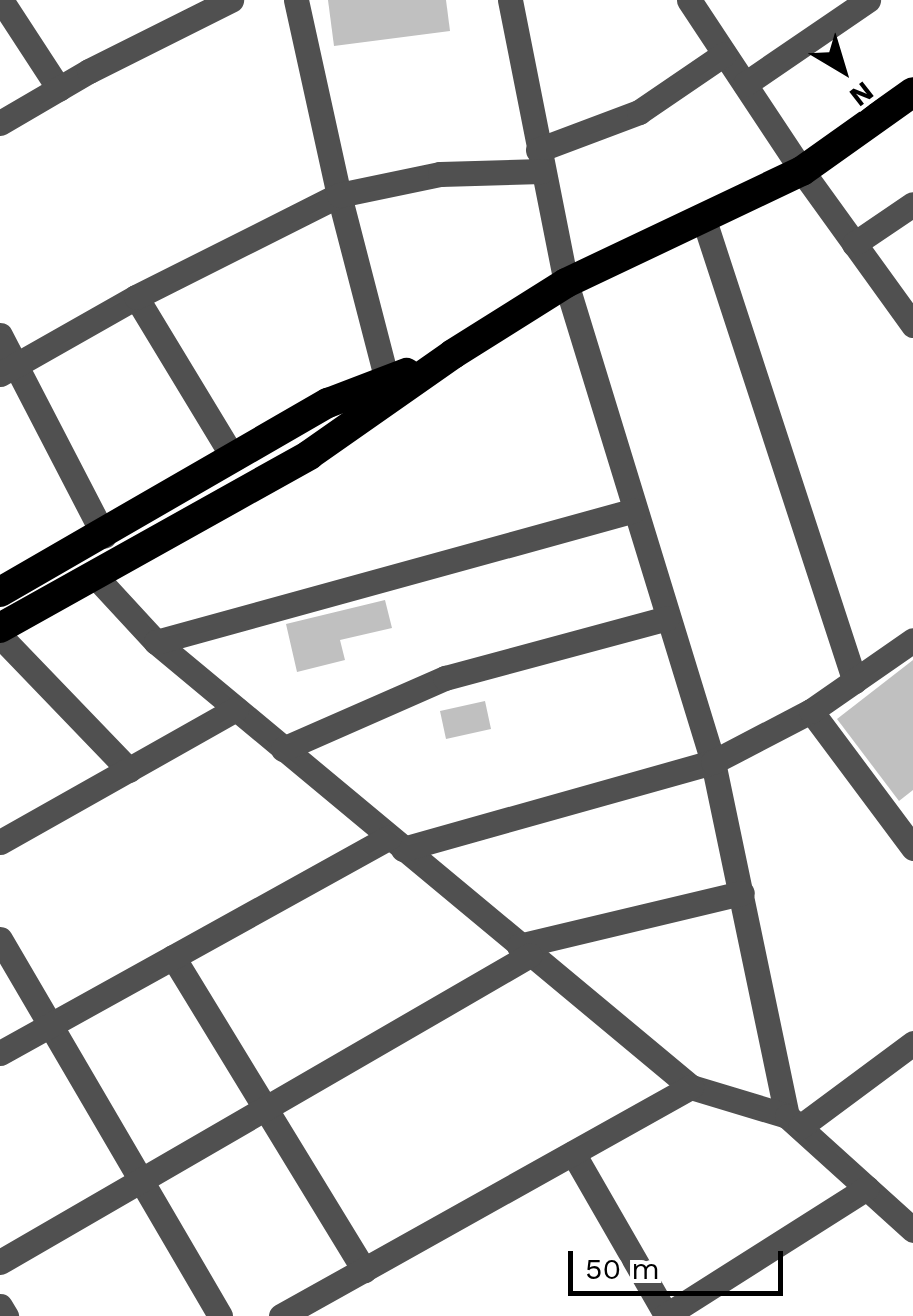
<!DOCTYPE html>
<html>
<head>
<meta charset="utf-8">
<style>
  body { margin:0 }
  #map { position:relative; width:913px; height:1316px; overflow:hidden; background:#fff; font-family:"Work Sans",sans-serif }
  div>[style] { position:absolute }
  .building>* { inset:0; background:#c0c0c0 }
  .minor>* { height:25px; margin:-12.5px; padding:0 12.5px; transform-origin:12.5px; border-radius:12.5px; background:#505050 }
  .highway>* { height:30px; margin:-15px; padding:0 15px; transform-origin:15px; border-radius:15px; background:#000 }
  span { translate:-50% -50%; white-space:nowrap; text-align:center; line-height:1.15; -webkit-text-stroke:10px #fff; paint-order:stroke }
  .north { position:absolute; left:793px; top:20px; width:100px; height:100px; -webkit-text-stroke:8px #fff; paint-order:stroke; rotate:142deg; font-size:28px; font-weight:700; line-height:40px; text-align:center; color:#000 }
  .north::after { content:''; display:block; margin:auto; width:35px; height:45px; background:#000; clip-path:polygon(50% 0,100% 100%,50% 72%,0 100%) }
  .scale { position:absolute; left:568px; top:1251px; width:215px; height:45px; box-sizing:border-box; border:5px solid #000; border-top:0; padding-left:12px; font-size:30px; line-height:35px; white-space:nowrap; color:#000; -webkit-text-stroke:8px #fff; paint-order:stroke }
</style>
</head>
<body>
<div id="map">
  <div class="building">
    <div style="clip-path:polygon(328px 0,446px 0,450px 31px,334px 46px)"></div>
    <div style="clip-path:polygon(385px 600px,392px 628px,340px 640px,345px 660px,297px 672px,286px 624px)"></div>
    <div style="clip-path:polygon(913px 660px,913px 790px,899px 801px,837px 719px)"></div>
    <div style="clip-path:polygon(485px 701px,491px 729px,446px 739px,440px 711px)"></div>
  </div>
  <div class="minor">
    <div style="left:1px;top:0;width:106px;rotate:56.9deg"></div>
    <div style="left:296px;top:0;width:200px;rotate:77.6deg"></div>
    <div style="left:339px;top:195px;width:191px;rotate:75.5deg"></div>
    <div style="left:510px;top:0;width:288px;rotate:78.8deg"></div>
    <div style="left:566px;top:283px;width:501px;rotate:72.94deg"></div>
    <div style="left:713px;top:762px;width:362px;rotate:78.2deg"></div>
    <div style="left:689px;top:0;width:205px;rotate:56.5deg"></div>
    <div style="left:802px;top:171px;width:190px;rotate:54.2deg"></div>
    <div style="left:745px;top:84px;width:149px;rotate:-34.3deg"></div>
    <div style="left:0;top:123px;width:103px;rotate:-30.3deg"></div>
    <div style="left:89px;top:71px;width:159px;rotate:-26.6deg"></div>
    <div style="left:538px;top:150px;width:108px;rotate:-20.6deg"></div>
    <div style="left:639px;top:112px;width:103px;rotate:-34.3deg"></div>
    <div style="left:704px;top:220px;width:485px;rotate:71.9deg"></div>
    <div style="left:854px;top:244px;width:71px;rotate:-34.1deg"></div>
    <div style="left:136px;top:297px;width:189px;rotate:58.8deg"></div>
    <div style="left:0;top:335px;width:226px;rotate:62.6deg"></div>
    <div style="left:0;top:374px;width:156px;rotate:-29.5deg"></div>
    <div style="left:136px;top:297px;width:227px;rotate:-26.7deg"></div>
    <div style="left:339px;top:195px;width:103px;rotate:-11.7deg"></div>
    <div style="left:440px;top:174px;width:102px;rotate:-1.7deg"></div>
    <div style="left:95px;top:576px;width:90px;rotate:47.3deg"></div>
    <div style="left:156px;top:642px;width:696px;rotate:39.75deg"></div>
    <div style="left:691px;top:1087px;width:100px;rotate:16.8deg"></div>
    <div style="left:787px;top:1116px;width:170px;rotate:42.1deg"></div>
    <div style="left:0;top:636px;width:186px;rotate:46.1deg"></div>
    <div style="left:156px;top:642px;width:495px;rotate:-15.4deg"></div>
    <div style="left:811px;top:711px;width:171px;rotate:53.3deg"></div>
    <div style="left:283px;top:749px;width:177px;rotate:-23.7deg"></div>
    <div style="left:445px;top:678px;width:230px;rotate:-15.1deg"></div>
    <div style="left:0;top:842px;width:271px;rotate:-29.4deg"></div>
    <div style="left:403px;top:849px;width:322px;rotate:-15.7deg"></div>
    <div style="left:713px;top:762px;width:110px;rotate:-27.5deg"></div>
    <div style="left:811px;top:711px;width:124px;rotate:-34.8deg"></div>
    <div style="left:0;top:939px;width:436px;rotate:59.7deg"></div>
    <div style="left:519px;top:946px;width:229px;rotate:-13.4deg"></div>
    <div style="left:173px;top:957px;width:367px;rotate:58.6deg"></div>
    <div style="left:0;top:1053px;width:445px;rotate:-29deg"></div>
    <div style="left:800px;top:1127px;width:141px;rotate:-36.6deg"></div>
    <div style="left:573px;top:1153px;width:187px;rotate:60.1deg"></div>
    <div style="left:0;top:1262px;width:612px;rotate:-30.08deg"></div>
    <div style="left:0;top:1306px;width:12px;rotate:59deg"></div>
    <div style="left:281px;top:1316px;width:470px;rotate:-29.2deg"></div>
    <div style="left:665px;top:1316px;width:239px;rotate:-32.4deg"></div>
  </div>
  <div class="highway">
    <div style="left:0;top:592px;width:379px;rotate:-30deg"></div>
    <div style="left:328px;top:403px;width:84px;rotate:-21deg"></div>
    <div style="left:0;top:628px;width:354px;rotate:-29.2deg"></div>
    <div style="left:309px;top:455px;width:176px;rotate:-35deg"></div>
    <div style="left:453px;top:354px;width:133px;rotate:-32.1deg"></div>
    <div style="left:566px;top:283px;width:261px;rotate:-25.4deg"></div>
    <div style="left:802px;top:171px;width:136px;rotate:-35.4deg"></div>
  </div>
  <div class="north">N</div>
  <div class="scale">50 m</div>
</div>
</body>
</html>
